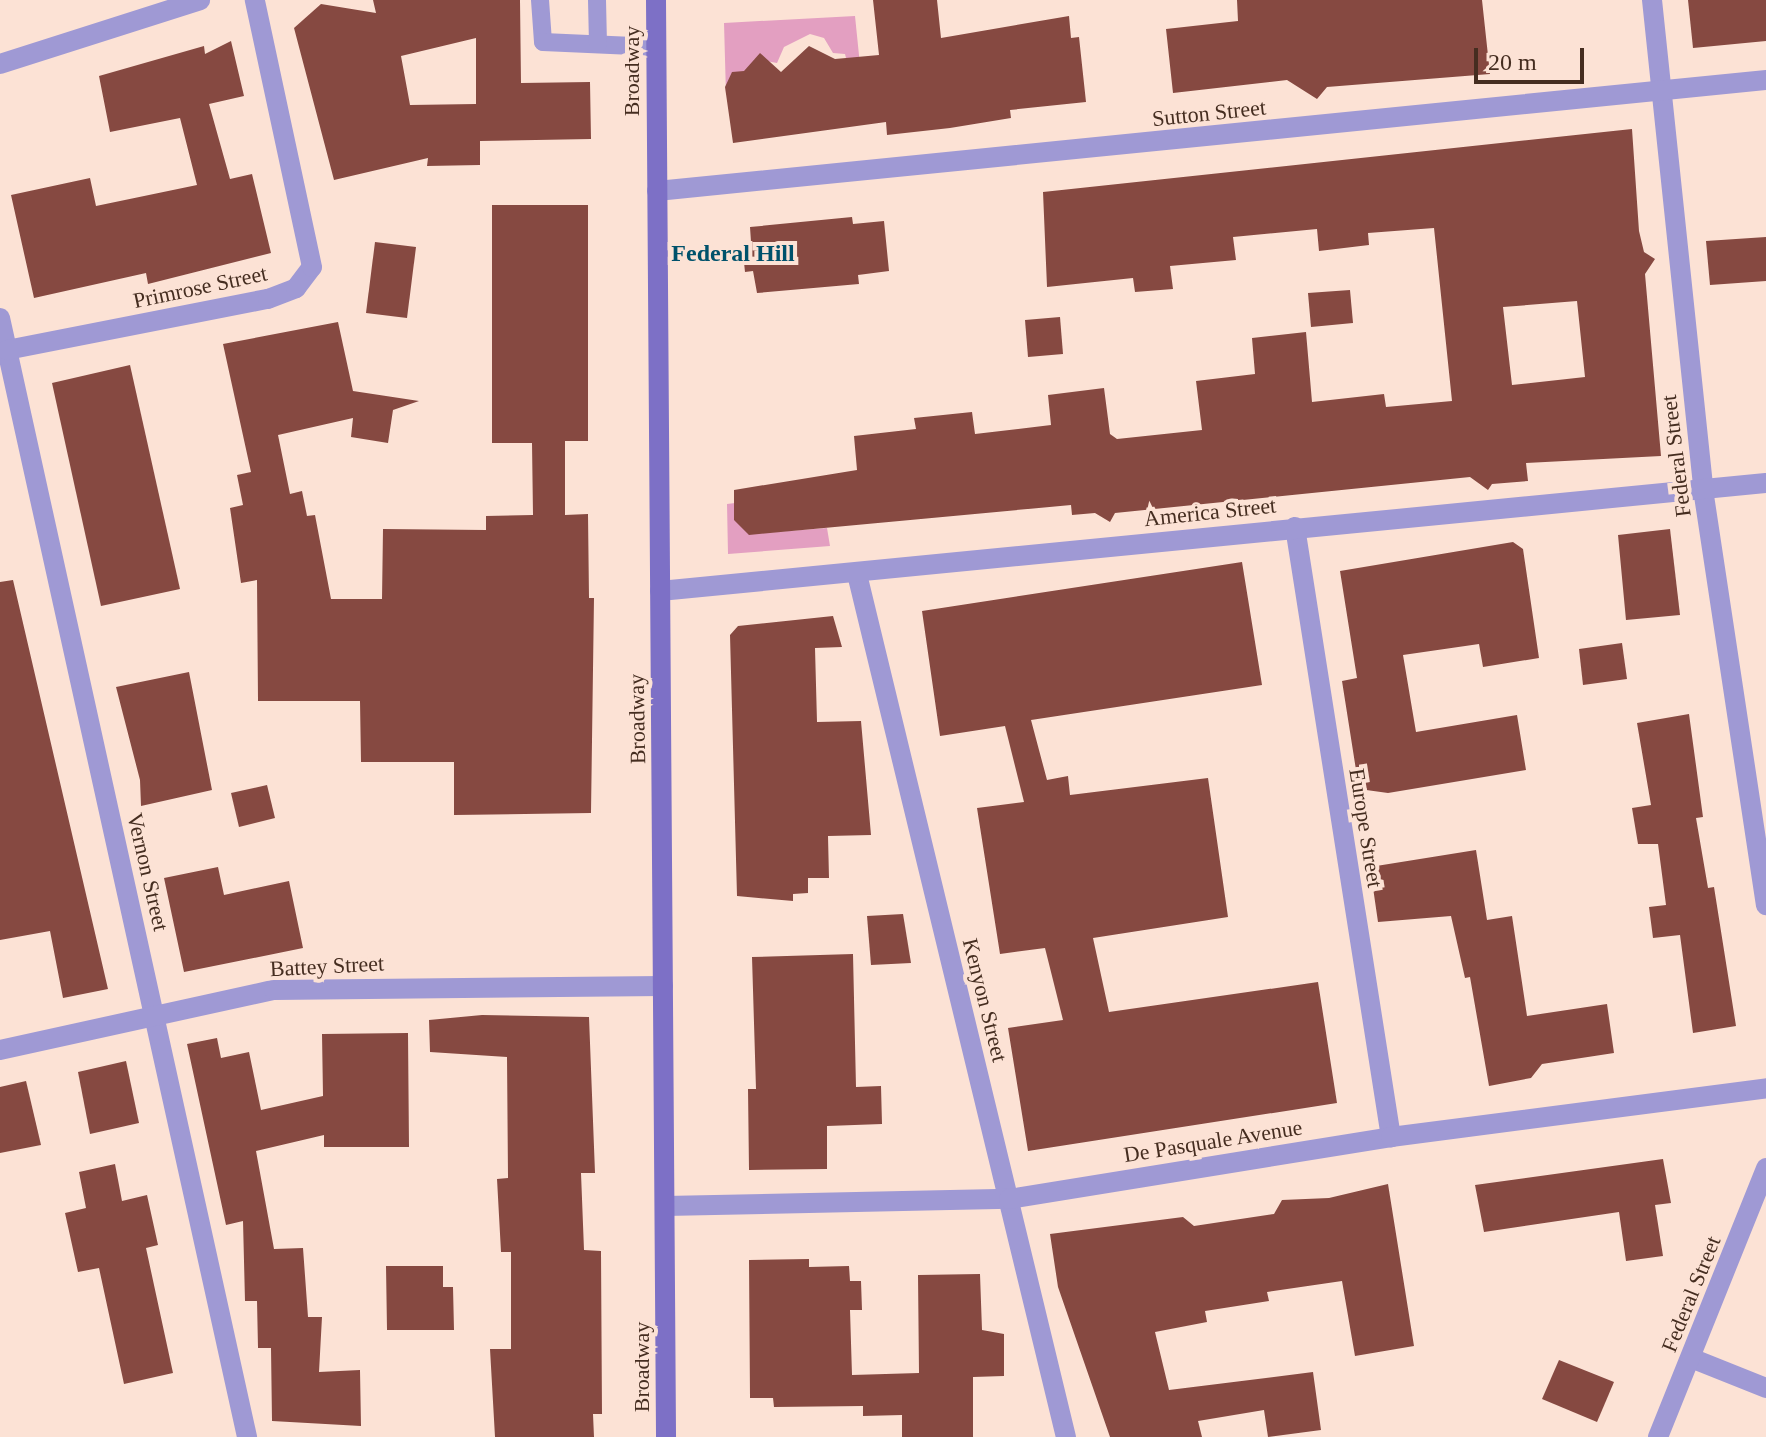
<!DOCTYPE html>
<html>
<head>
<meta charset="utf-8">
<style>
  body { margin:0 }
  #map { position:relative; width:1766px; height:1437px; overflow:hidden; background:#fce2d5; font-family:Georgia,serif }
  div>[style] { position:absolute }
  .green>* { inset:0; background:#e39fc1 }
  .building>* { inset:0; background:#864941 }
  .service>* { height:18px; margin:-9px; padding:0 9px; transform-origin:9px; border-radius:9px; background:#9f99d4 }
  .minor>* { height:20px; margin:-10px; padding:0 10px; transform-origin:10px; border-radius:10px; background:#9f99d4 }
  .secondary>* { height:20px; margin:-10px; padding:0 10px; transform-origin:10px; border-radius:10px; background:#7d70c6 }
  span { translate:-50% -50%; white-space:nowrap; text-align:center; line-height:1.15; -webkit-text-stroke:8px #fce2d5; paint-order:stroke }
  .street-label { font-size:22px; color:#452d20 }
  .neighbourhood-label { font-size:24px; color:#00516b; font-weight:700 }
  .scale { position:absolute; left:1474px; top:48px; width:110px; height:36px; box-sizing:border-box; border:4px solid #452d20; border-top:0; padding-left:10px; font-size:24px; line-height:28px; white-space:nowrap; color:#452d20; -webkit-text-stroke:6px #fce2d5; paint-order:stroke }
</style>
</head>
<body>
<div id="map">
  <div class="green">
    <div style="clip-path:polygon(855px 16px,860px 65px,848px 66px,845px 54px,833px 53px,824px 38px,810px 34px,784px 47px,777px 63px,755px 59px,748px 72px,734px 72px,726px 95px,724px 23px)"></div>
    <div style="clip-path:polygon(735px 503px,735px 520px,749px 534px,827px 528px,830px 546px,728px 554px,727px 504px)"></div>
  </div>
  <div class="building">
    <div style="clip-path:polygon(evenodd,373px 0,520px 0,521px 83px,590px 82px,591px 139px,480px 141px,480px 165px,427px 166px,428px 158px,334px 180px,294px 28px,321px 4px,376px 13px,373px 0,476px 38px,476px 104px,410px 105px,401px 56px,476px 38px)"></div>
    <div style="clip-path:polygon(873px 0,937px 0,941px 38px,1069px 16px,1071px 38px,1079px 37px,1086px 102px,1010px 110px,1011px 118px,950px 128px,887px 135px,886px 122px,733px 143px,725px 87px,732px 72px,744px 71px,760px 53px,781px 72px,809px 46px,835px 59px,879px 55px)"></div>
    <div style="clip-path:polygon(1237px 0,1482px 0,1490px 74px,1327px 87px,1317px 99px,1287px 80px,1173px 93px,1166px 29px,1238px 21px)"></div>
    <div style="clip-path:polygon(1688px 0,1766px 0,1766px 41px,1693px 48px)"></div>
    <div style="clip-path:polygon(231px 41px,244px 96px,209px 104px,230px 179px,252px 174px,271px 253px,148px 284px,146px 273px,34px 298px,11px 195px,90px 178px,96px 206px,197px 185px,180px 118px,110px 132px,99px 76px,204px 46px,205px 54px)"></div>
    <div style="clip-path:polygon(evenodd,1632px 129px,1639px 231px,1644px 252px,1655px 259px,1645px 274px,1661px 456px,1526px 463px,1528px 481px,1492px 484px,1488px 490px,1470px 477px,1115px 513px,1110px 522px,1095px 513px,1072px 515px,1071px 505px,749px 535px,734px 520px,734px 490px,857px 470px,854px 436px,916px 429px,914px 418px,972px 412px,975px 434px,1051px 425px,1048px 395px,1104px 388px,1110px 434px,1117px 439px,1202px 430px,1196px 381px,1255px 374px,1252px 338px,1306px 332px,1312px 402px,1384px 394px,1386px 407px,1452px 401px,1434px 228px,1368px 233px,1369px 245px,1319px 251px,1317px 229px,1233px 237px,1236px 260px,1170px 266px,1173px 289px,1135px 292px,1133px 278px,1047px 287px,1043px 192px,1632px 129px,1577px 301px,1585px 377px,1512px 385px,1503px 307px,1577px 301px)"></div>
    <div style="clip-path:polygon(492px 205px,588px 205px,588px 441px,565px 441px,565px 515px,588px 514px,589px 598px,594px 598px,591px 813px,454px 815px,454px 762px,361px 762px,360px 701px,258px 701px,257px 580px,241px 583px,230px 508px,243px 505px,237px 475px,251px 472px,223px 344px,338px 322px,353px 391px,419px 401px,393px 410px,388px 443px,351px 437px,353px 418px,278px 435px,290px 494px,302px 491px,307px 516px,315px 515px,331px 599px,382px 599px,383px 529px,486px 530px,486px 516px,533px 515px,532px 443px,492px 443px)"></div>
    <div style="clip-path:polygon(852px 217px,853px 224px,884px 221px,889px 271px,858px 275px,859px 284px,757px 293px,753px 271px,745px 272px,742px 243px,751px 242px,750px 227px)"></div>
    <div style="clip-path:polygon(1766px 237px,1766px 281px,1710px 285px,1706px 241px)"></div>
    <div style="clip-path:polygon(375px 242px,416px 247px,407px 318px,366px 313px)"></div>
    <div style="clip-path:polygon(1350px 290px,1353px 323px,1311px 327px,1308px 293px)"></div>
    <div style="clip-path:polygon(1060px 317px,1063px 354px,1028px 357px,1025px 320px)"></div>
    <div style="clip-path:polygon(130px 365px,180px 589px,101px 606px,52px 383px)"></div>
    <div style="clip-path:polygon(1670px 529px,1680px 615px,1626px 620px,1618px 535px)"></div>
    <div style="clip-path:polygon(1513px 542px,1523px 549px,1539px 658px,1483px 667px,1479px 644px,1403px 655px,1416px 732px,1517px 715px,1526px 770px,1388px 793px,1359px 789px,1342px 681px,1357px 678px,1340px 571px)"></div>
    <div style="clip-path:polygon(1242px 562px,1262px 685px,1031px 720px,1047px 780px,1068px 776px,1070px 795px,1208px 778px,1228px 917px,1093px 938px,1109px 1012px,1318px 982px,1337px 1103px,1028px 1151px,1008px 1028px,1063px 1020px,1045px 948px,1000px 954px,977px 808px,1024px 802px,1005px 726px,940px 736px,922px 611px)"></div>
    <div style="clip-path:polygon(13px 580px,108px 989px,63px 998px,50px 931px,0 940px,0 582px)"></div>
    <div style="clip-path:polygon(833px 616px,842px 647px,815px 648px,817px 722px,861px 721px,871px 835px,828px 836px,829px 878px,808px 878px,808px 893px,793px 894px,793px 901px,737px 896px,730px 635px,738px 626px)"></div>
    <div style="clip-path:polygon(1622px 643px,1627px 679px,1583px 685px,1579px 649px)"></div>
    <div style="clip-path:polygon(189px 672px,212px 790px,141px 806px,140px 780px,116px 687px)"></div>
    <div style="clip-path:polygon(1689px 714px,1703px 817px,1696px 818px,1708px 888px,1714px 887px,1736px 1026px,1693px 1033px,1680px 935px,1653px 938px,1649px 907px,1666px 905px,1658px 844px,1638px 844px,1632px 808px,1651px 805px,1637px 723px)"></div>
    <div style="clip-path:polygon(267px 785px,275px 818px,239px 827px,231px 793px)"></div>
    <div style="clip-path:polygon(1476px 850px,1487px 920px,1512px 916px,1527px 1016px,1607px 1004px,1614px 1053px,1542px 1064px,1531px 1078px,1489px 1086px,1470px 977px,1465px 978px,1451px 916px,1378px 922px,1370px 867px)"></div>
    <div style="clip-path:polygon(218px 867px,224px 895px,289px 881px,303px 948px,184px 972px,164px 878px)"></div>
    <div style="clip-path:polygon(903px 914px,911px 963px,871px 965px,867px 916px)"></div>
    <div style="clip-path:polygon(853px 954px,856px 1087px,881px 1086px,882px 1124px,827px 1126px,827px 1169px,749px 1170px,748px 1089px,756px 1089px,752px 957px)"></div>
    <div style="clip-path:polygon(482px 1015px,589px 1017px,595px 1173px,581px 1173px,584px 1250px,601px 1251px,602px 1414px,593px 1414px,594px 1437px,495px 1437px,490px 1349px,511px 1349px,511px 1252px,501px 1252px,497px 1179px,508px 1178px,507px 1057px,430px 1052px,429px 1020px)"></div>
    <div style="clip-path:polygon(408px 1033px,409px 1147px,324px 1147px,324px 1135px,256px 1151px,274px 1249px,303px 1248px,308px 1317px,322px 1317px,319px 1372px,360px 1370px,361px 1426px,272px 1421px,271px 1348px,258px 1348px,257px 1301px,245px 1301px,243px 1221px,226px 1225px,187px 1044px,217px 1038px,221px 1058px,249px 1052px,261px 1110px,323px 1096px,322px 1034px)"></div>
    <div style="clip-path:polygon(126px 1061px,139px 1123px,90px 1134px,78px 1072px)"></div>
    <div style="clip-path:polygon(26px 1081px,41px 1145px,0 1153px,0 1087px)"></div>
    <div style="clip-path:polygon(1663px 1159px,1671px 1203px,1655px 1205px,1663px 1256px,1626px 1261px,1619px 1212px,1484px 1232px,1475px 1185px)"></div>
    <div style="clip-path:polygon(115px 1164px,122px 1201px,147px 1195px,158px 1245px,146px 1248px,173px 1373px,124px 1384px,99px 1268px,78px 1272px,65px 1213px,86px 1208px,79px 1172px)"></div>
    <div style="clip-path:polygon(1388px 1184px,1414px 1346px,1355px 1356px,1342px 1281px,1267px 1292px,1269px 1301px,1205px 1311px,1207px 1322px,1155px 1332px,1169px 1390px,1313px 1372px,1321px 1430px,1268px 1437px,1264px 1410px,1198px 1421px,1202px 1437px,1110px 1437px,1058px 1287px,1050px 1234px,1183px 1217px,1194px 1226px,1274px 1214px,1282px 1200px,1329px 1198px)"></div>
    <div style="clip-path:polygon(809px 1259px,809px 1267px,849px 1266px,850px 1281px,861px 1281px,862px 1310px,850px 1310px,852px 1375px,919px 1373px,918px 1275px,980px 1274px,982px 1330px,1004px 1334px,1004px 1376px,973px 1377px,973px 1437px,902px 1437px,902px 1415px,863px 1416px,863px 1406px,774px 1407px,773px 1398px,750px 1398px,749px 1260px)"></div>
    <div style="clip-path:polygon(386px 1266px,443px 1266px,443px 1287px,453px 1287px,454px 1330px,387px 1330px)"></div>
    <div style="clip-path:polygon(1559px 1360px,1614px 1382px,1597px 1422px,1542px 1399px)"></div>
  </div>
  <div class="service">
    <div style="left:540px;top:0;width:42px;rotate:85.9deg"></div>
    <div style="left:543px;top:42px;width:113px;rotate:2.5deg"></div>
    <div style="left:597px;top:0;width:44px;rotate:88.7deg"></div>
  </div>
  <div class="minor">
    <div style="left:1652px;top:0;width:492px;rotate:84deg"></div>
    <div style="left:1703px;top:489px;width:421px;rotate:81.4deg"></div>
    <div style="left:0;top:64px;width:210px;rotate:-17.7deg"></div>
    <div style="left:657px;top:191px;width:1115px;rotate:-5.72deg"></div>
    <div style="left:0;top:318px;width:1146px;rotate:77.55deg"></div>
    <div style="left:7px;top:350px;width:266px;rotate:-11.1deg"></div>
    <div style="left:268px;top:299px;width:30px;rotate:-21deg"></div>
    <div style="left:296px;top:288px;width:26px;rotate:-53deg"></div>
    <div style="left:312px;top:267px;width:273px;rotate:-102.1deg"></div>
    <div style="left:1295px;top:527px;width:618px;rotate:81.06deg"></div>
    <div style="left:857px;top:574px;width:888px;rotate:76.39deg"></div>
    <div style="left:660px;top:591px;width:1111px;rotate:-5.58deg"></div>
    <div style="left:0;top:1050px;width:280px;rotate:-12.4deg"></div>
    <div style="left:274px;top:990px;width:389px;rotate:-0.6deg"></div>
    <div style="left:665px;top:1206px;width:344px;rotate:-1.2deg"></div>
    <div style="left:1009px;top:1199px;width:387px;rotate:-9.2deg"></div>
    <div style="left:1391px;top:1137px;width:378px;rotate:-7.4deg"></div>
    <div style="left:1691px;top:1358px;width:81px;rotate:21.8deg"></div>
    <div style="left:1658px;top:1437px;width:290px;rotate:-68.1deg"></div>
  </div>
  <div class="secondary">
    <div style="left:656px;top:0;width:1437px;rotate:89.6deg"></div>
  </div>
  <div class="street-label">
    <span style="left:632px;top:71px;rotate:-90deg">Broadway</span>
    <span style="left:1209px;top:113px;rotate:-6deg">Sutton Street</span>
    <span style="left:200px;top:287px;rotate:-12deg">Primrose Street</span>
    <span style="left:1676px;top:456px;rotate:-97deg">Federal Street</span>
    <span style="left:1210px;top:512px;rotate:-6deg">America Street</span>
    <span style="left:637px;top:719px;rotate:-91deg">Broadway</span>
    <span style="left:1366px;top:828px;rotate:81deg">Europe Street</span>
    <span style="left:148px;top:872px;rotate:77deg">Vernon Street</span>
    <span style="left:327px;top:966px;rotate:-3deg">Battey Street</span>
    <span style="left:985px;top:1000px;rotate:76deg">Kenyon Street</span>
    <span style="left:1213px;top:1141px;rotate:-9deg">De Pasquale Avenue</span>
    <span style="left:1691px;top:1294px;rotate:-68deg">Federal Street</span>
    <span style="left:642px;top:1367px;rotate:-90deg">Broadway</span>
  </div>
  <div class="neighbourhood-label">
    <span style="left:733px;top:254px">Federal Hill</span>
  </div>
  <div class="scale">20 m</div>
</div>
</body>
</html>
